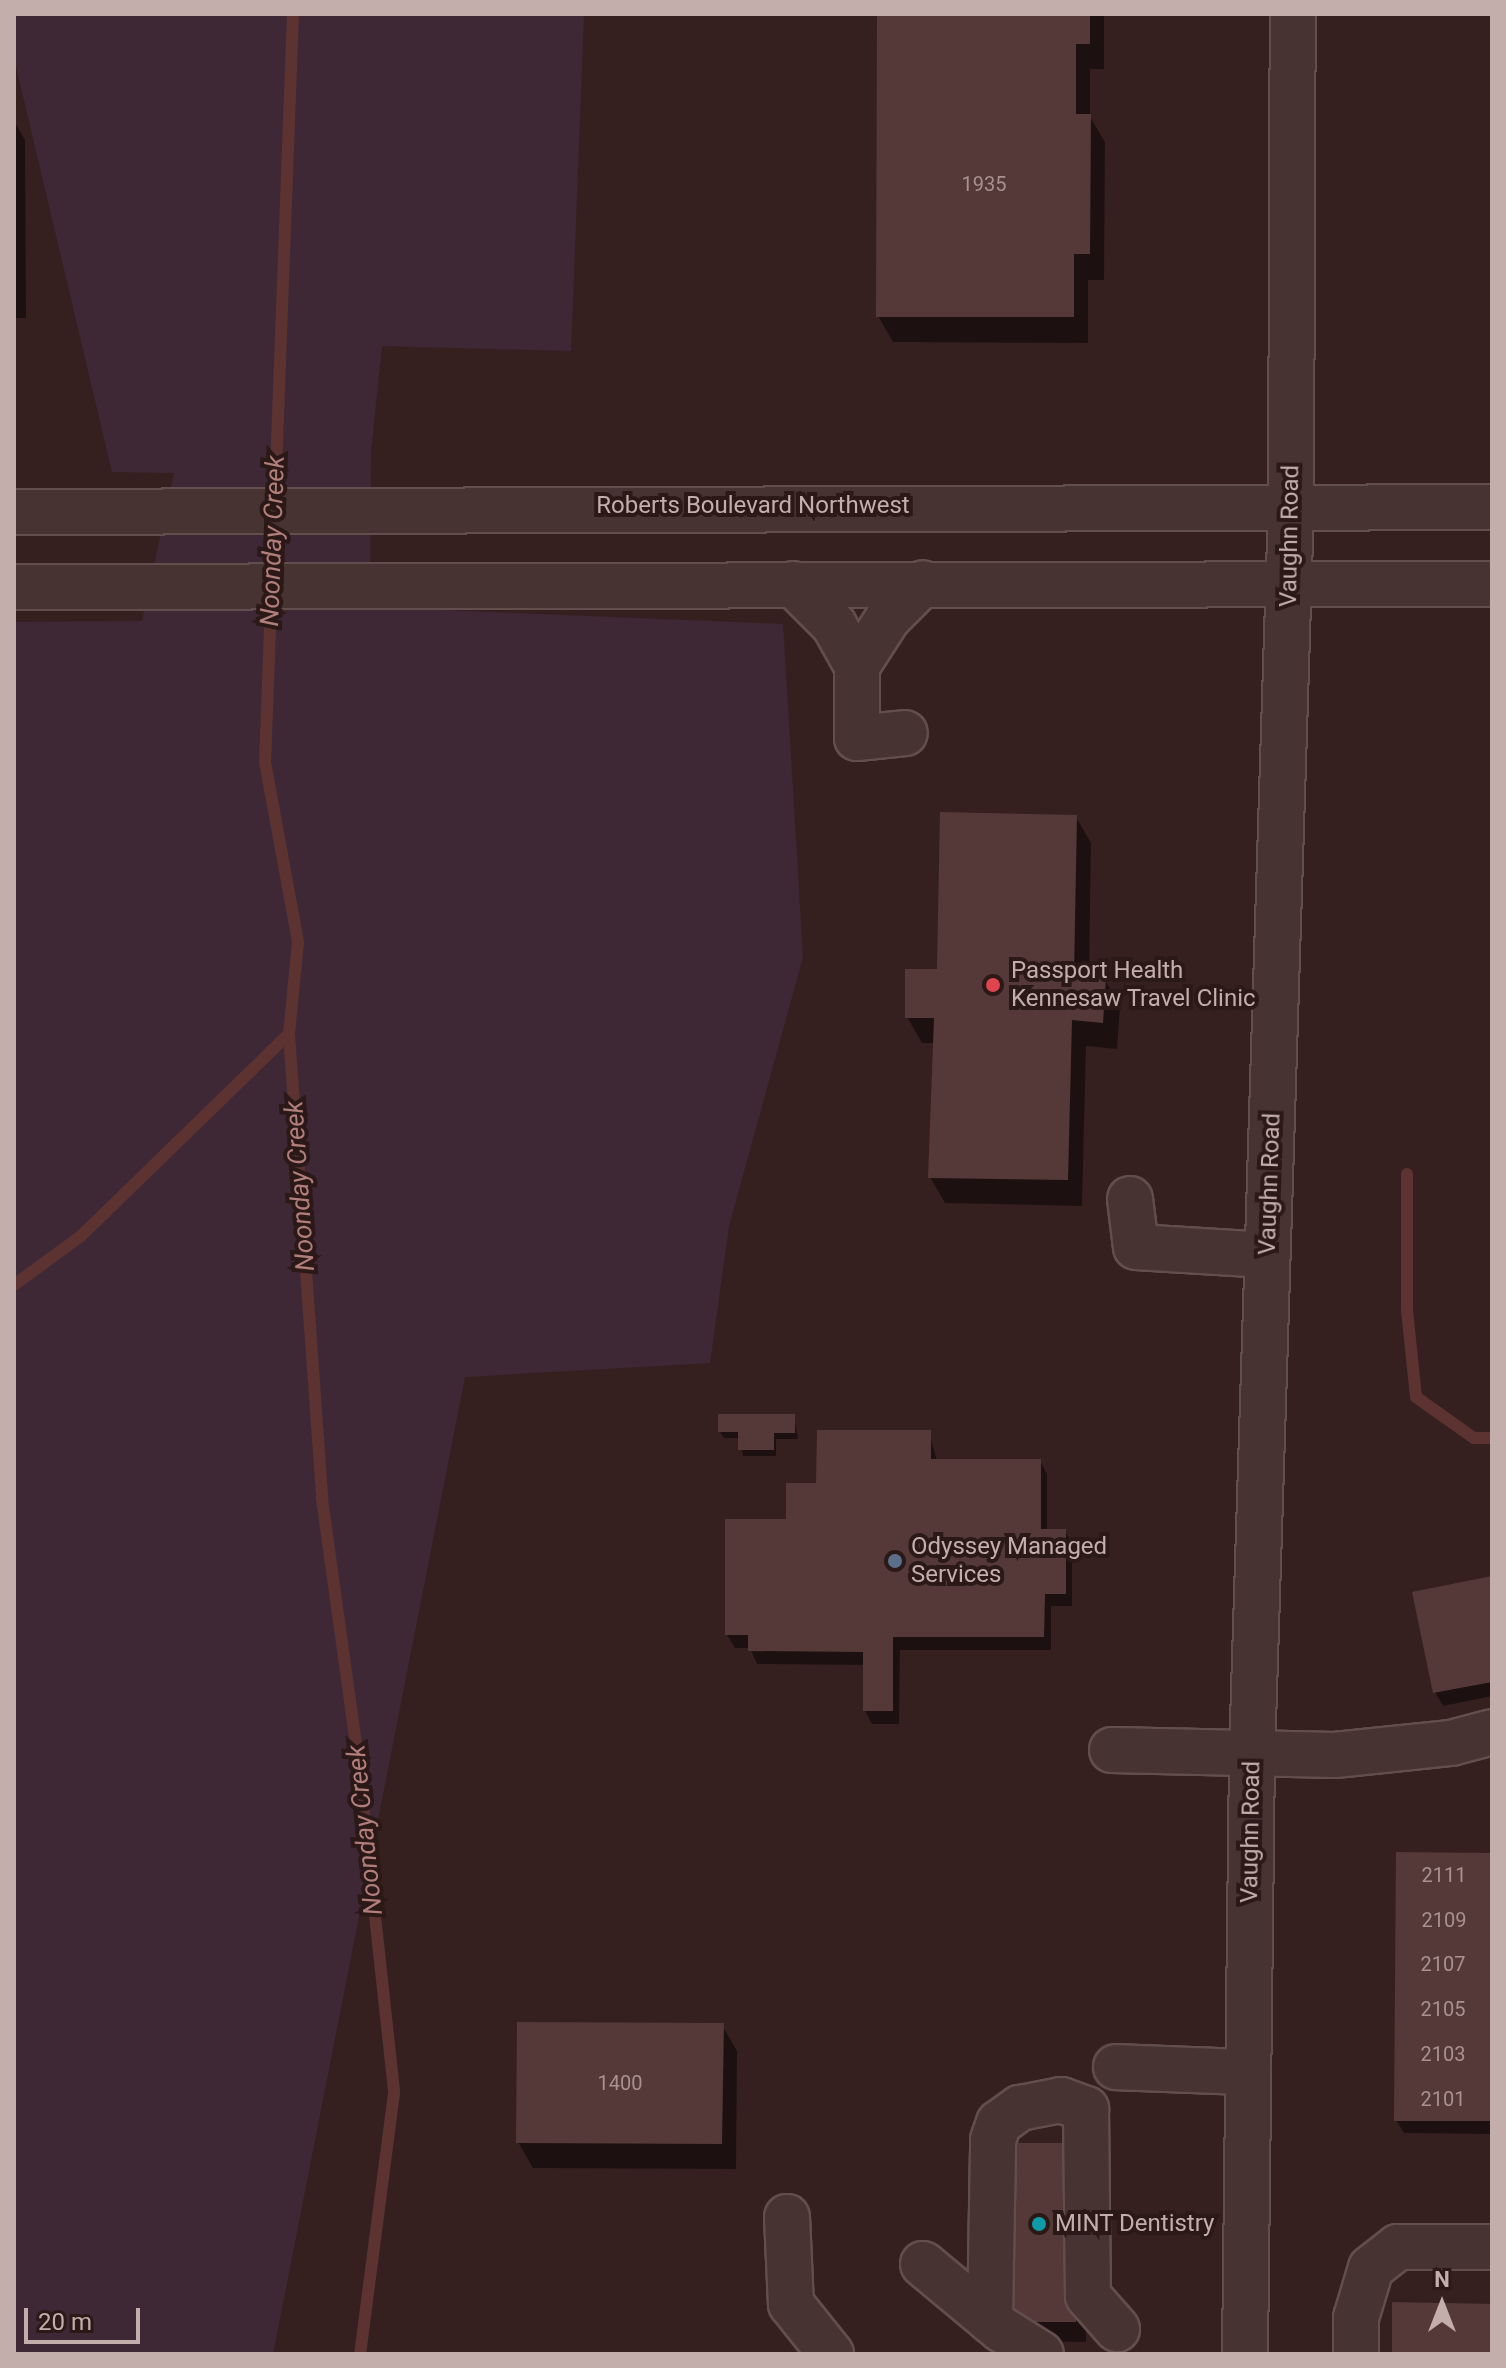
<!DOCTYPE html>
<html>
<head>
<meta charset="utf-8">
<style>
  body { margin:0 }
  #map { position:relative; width:1506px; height:2368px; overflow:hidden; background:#36201f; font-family:Roboto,sans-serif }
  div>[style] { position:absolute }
  .green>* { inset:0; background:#3f2835 }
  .shadow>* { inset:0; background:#0007 }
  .stream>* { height:12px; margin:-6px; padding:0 6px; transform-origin:6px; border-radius:6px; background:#5c3330 }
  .building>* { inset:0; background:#543938 }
  .roads { filter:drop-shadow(2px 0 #624e4d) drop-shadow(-2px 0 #624e4d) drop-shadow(0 2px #624e4d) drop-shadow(0 -2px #624e4d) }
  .minor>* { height:44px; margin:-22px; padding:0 22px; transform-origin:22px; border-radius:22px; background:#473332 }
  .dots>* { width:22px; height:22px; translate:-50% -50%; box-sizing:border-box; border:4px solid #2b1918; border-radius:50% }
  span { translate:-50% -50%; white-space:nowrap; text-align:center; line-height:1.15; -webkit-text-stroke:8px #2b1918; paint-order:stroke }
  .number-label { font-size:20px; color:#a8918f }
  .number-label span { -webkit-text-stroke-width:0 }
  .street-label { font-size:24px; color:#c4aeac }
  .poi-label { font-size:24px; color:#c4aeac }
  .left { translate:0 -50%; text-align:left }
  .water-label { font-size:26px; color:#b27e7b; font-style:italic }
  .frame { position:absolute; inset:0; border:16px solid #c4aeac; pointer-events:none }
  .north { position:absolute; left:1402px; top:2264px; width:80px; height:80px; -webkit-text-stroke:6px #2b1918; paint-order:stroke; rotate:0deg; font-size:22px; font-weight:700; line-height:32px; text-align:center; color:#c4aeac }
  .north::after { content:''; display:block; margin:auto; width:28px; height:36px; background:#c4aeac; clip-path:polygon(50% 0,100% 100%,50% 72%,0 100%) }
  .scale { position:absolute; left:24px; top:2308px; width:116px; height:36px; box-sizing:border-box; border:4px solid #c4aeac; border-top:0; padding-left:10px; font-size:24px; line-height:28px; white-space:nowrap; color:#c4aeac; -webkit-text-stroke:6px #2b1918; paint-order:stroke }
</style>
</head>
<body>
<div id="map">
  <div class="green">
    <div style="clip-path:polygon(14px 14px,584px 14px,571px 351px,382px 346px,371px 452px,370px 607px,783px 624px,803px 957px,729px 1226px,710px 1363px,465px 1377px,273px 2354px,14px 2354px,14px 622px,142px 621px,174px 473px,112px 472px,14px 58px)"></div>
  </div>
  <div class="shadow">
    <div style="clip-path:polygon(879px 14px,1104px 14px,1104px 69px,1090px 69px,1090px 117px,1105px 142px,1104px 280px,1088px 280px,1088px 343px,893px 342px,878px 316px)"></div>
    <div style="clip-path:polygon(14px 121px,25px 140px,26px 318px,14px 318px)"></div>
    <div style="clip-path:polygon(1076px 817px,1091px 843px,1089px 978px,1105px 980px,1120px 1006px,1117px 1049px,1086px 1046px,1082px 1206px,945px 1203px,930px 1177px,935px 1043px,922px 1043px,907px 1017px,939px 971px)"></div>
    <div style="clip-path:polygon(794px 1416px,798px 1439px,776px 1439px,776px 1456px,743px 1456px,740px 1438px,724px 1438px,720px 1432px)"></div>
    <div style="clip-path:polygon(929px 1432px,937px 1461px,1040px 1461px,1047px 1474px,1047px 1531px,1065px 1531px,1072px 1544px,1072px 1606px,1051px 1606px,1051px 1650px,900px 1650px,899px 1724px,872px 1724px,865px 1711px,865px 1665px,757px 1664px,750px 1648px,735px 1648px,727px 1635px,788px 1521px,818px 1485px)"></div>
    <div style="clip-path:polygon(1492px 1578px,1492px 1696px,1443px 1706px,1435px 1692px)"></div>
    <div style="clip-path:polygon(1492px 1855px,1492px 2134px,1404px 2133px,1396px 2120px)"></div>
    <div style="clip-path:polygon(722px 2025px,737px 2051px,736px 2169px,533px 2168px,518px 2142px)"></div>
    <div style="clip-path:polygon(1087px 2165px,1086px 2342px,1027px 2341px,1003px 2303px)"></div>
  </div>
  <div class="stream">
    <div style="left:293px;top:14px;width:749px;rotate:92.14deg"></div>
    <div style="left:265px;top:762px;width:183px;rotate:79.6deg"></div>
    <div style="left:298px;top:942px;width:92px;rotate:95.6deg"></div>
    <div style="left:289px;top:1034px;width:466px;rotate:85.9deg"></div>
    <div style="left:322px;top:1499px;width:253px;rotate:82.1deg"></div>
    <div style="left:357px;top:1750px;width:345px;rotate:83.8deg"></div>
    <div style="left:394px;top:2093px;width:263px;rotate:97.4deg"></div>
    <div style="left:1407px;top:1174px;width:136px;rotate:90deg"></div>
    <div style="left:1407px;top:1310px;width:87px;rotate:84.1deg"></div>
    <div style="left:1416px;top:1397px;width:71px;rotate:35.3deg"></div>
    <div style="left:1474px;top:1438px;width:18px"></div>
    <div style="left:14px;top:1285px;width:83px;rotate:-36.2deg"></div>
    <div style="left:81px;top:1236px;width:290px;rotate:-44.2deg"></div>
  </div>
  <div class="building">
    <div style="clip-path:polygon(877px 14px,1090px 14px,1090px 44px,1076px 44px,1076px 114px,1091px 114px,1090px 254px,1074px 254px,1074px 317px,876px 317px)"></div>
    <div style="clip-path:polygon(940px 812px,1077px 815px,1074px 975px,1106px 978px,1103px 1023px,1072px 1020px,1068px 1180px,928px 1178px,934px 1018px,905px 1018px,905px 969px,937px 969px)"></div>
    <div style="clip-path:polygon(718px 1414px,795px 1414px,795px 1433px,774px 1433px,774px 1450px,738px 1450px,738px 1432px,718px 1432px)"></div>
    <div style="clip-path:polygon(817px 1430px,931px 1430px,931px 1459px,1041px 1459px,1041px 1529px,1066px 1529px,1066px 1594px,1045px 1594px,1044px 1637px,893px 1637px,893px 1711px,863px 1711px,863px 1652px,748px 1651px,748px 1635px,725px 1635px,725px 1519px,786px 1519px,786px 1483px,816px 1483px)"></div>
    <div style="clip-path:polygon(1492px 1576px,1492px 1682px,1433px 1693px,1412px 1592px)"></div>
    <div style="clip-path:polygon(1396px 1852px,1492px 1853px,1492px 2121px,1394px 2121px)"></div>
    <div style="clip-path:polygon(517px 2022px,724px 2023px,722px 2144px,516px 2143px)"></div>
    <div style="clip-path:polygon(1002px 2143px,1076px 2143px,1076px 2322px,1013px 2322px,1013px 2304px,1001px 2304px)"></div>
    <div style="clip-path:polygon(1392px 2302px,1492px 2304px,1492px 2354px,1392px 2354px)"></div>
  </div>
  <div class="roads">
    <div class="minor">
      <div style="left:14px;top:512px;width:1478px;rotate:-0.19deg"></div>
      <div style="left:793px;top:584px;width:58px;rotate:45deg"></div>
      <div style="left:834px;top:625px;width:47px;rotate:60.7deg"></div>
      <div style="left:857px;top:666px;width:72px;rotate:90deg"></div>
      <div style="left:857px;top:738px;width:48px;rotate:-5.9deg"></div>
      <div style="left:14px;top:587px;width:1478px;rotate:-0.12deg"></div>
      <div style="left:857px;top:666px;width:57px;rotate:-57.1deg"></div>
      <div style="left:888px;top:618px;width:49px;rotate:-45deg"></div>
      <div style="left:1130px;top:1199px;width:48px;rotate:82.9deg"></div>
      <div style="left:1136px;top:1247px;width:131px;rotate:3.5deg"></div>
      <div style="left:1112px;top:1750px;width:223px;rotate:1.3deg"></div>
      <div style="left:1335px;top:1755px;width:117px;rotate:-5.9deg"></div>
      <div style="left:1451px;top:1743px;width:42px;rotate:-15deg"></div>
      <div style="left:1116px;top:2067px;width:132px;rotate:2.2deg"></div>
      <div style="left:787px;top:2217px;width:87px;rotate:87.4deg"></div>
      <div style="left:791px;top:2304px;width:64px;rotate:51.3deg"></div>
      <div style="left:923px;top:2264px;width:102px;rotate:39.8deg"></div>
      <div style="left:1001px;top:2329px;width:47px;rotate:32deg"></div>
      <div style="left:990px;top:2320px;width:180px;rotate:-89deg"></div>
      <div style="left:993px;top:2140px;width:18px;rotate:-71deg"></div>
      <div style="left:999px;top:2123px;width:26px;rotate:-36deg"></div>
      <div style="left:1020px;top:2108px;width:42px;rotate:-11deg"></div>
      <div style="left:1061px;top:2100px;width:27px;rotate:20deg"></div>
      <div style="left:1086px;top:2109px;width:187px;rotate:89.4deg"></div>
      <div style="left:1088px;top:2296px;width:44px;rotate:48.7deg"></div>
      <div style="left:1245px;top:2354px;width:599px;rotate:-89.33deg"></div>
      <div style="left:1252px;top:1755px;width:1251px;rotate:-88.21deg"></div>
      <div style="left:1291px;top:505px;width:491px;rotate:-89.8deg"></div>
      <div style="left:1356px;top:2354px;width:36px;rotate:-90deg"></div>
      <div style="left:1356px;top:2318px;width:52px;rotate:-73.3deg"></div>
      <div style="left:1371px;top:2268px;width:34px;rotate:-38deg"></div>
      <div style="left:1398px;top:2247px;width:94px"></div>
    </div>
  </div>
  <div class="dots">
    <div style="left:993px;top:985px;background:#e0444e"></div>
    <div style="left:895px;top:1561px;background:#5c6f8a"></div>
    <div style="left:1039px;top:2224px;background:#0f9aa8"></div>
  </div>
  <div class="number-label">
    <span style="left:984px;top:184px">1935</span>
    <span style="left:1444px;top:1875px">2111</span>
    <span style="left:1444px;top:1920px">2109</span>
    <span style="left:1443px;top:1964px">2107</span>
    <span style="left:1443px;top:2009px">2105</span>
    <span style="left:1443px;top:2054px">2103</span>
    <span style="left:620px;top:2083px">1400</span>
    <span style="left:1443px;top:2099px">2101</span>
  </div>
  <div class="street-label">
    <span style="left:753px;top:506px">Roberts Boulevard Northwest</span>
    <span style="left:1290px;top:536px;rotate:-89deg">Vaughn Road</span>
    <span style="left:1270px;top:1184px;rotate:-88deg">Vaughn Road</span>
    <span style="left:1251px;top:1832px;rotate:-89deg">Vaughn Road</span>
  </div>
  <div class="poi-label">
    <span class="left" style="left:1011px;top:985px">Passport Health<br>Kennesaw Travel Clinic</span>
    <span class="left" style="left:911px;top:1561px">Odyssey Managed<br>Services</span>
    <span class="left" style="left:1055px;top:2224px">MINT Dentistry</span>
  </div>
  <div class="water-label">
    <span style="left:273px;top:541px;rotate:-88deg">Noonday Creek</span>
    <span style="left:300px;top:1186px;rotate:-94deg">Noonday Creek</span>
    <span style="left:365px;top:1830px;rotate:-96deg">Noonday Creek</span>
  </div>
  <div class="frame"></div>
  <div class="north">N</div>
  <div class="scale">20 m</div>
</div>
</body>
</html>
